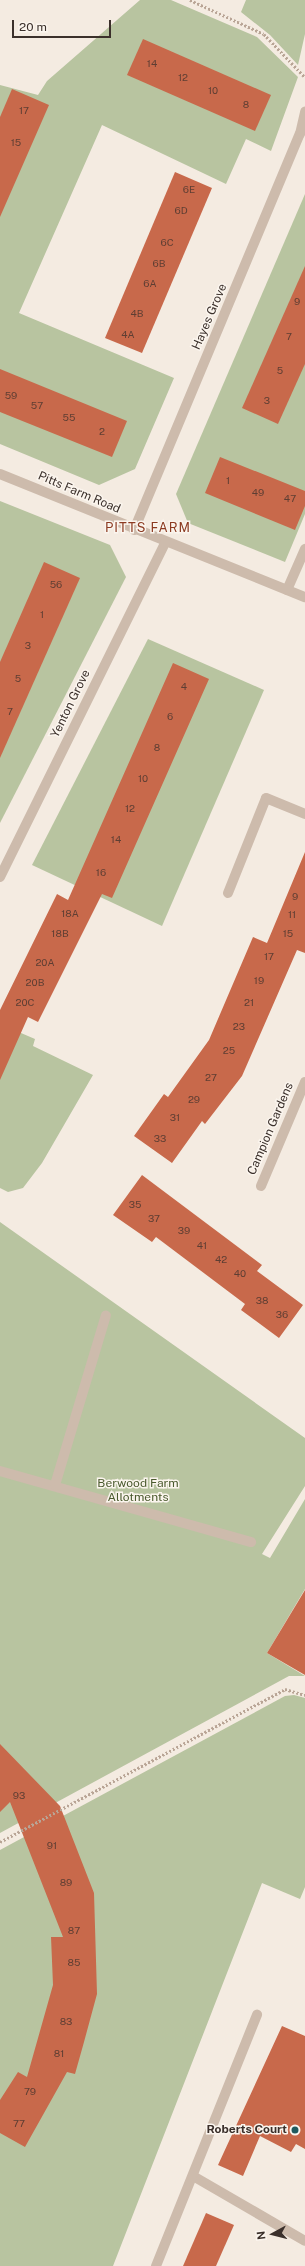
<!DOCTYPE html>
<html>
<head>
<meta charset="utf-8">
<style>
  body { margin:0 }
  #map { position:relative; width:305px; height:2266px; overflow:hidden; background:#f4ebe1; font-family:"Public Sans",sans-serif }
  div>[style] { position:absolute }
  .green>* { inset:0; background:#b8c4a0 }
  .building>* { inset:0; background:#c8694b }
  .path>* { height:2.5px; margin-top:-1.25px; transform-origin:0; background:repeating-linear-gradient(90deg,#b9a596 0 2px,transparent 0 4px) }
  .lane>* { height:10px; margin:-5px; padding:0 5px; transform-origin:5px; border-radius:5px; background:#cdbbac }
  .street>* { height:10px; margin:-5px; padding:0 5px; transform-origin:5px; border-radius:5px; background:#cdbbac }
  .dots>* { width:11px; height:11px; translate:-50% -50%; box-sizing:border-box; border:2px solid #fbf5ee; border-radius:50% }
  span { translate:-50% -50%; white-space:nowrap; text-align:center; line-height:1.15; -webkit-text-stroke:3px #fbf5ee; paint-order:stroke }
  .number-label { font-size:10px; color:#5e3e33 }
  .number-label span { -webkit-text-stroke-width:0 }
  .street-label { font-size:12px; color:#3b302b }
  .park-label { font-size:12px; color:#4a5a2e }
  .poi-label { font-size:12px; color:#3b302b; font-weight:700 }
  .right { translate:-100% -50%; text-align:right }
  .neighbourhood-label { font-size:13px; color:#8c3b22; letter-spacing:1px }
  .north { position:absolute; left:253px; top:2214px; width:40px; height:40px; -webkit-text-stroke:3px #fbf5ee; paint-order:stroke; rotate:263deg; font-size:11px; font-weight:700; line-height:16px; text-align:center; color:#3b302b }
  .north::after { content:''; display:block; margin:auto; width:14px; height:18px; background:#3b302b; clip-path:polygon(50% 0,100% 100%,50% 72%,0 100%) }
  .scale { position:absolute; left:12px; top:20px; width:99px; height:18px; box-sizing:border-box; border:2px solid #3b302b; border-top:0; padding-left:5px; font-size:12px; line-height:14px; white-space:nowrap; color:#3b302b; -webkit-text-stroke:3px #fbf5ee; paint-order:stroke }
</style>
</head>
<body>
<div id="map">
  <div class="green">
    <div style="clip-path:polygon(140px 0,171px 0,257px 37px,298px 77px,271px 151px,246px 139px,226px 184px,102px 125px,19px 313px,174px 378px,135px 469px,99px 485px,0 444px,0 85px,38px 95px,47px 81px)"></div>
    <div style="clip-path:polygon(246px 0,305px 0,305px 34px,298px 65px,270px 35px,241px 12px)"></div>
    <div style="clip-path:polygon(305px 194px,305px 514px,285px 562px,188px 523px,176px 494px)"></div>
    <div style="clip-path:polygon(0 501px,110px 545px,126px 577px,0 823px)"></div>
    <div style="clip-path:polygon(148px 639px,264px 690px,162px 926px,32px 865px)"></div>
    <div style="clip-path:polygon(0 1024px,35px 1039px,33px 1046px,93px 1075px,42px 1163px,23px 1188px,8px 1192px,0 1188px)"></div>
    <div style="clip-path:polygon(0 1222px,305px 1438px,305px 1486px,262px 1554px,270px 1558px,305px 1499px,305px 1589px,267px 1653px,305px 1676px,289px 1676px,0 1833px)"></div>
    <div style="clip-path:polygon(294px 1695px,305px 1698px,305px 1887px,300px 1899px,262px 1883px,113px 2266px,0 2266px,0 1850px,285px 1696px)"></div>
  </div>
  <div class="building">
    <div style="clip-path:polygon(143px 39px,271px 95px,255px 131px,127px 75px)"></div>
    <div style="clip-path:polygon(12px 89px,49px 105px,0 217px,0 117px)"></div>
    <div style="clip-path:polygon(175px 172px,212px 188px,142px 353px,105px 338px)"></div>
    <div style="clip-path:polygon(305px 266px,305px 364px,278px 424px,242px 408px)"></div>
    <div style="clip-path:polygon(0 369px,127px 421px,112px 457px,0 412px)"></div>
    <div style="clip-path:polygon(220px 457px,305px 491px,305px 506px,295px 530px,205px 493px)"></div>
    <div style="clip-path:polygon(44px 562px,80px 578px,0 758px,0 662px)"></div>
    <div style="clip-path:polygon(173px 663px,209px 679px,112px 898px,102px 894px,38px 1022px,28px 1017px,0 1080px,0 1010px,57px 894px,68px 900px)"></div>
    <div style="clip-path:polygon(305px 852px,305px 953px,297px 950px,242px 1076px,205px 1124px,202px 1121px,172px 1163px,134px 1136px,164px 1094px,168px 1097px,209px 1040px,253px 937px,267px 943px)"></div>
    <div style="clip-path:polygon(142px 1175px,262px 1265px,257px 1271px,303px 1305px,279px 1338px,241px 1310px,245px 1304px,156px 1237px,152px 1242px,113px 1215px)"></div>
    <div style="clip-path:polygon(305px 1590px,305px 1675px,267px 1653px)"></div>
    <div style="clip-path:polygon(0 1744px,60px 1806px,94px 1893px,97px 1994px,84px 2042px,75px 2074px,67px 2072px,25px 2147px,0 2133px,0 2100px,18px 2072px,27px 2077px,53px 1985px,51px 1937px,63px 1937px,10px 1802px,0 1812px)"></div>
    <div style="clip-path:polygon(282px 2026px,305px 2036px,305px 2149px,296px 2144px,291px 2152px,260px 2136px,243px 2176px,218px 2165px)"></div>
    <div style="clip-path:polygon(206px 2213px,234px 2225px,216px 2266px,183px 2266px)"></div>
  </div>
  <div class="path">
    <div style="left:190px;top:0;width:81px;rotate:24.7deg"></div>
    <div style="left:264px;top:34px;width:59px;rotate:46.4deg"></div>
    <div style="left:0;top:1842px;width:323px;rotate:-28.2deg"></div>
    <div style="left:285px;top:1689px;width:21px;rotate:17deg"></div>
  </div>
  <div class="lane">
    <div style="left:287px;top:590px;width:45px;rotate:-66.3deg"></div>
    <div style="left:228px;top:893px;width:102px;rotate:-68.2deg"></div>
    <div style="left:266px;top:798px;width:42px;rotate:22.3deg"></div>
    <div style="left:0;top:1471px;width:261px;rotate:15.8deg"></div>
    <div style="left:55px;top:1485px;width:177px;rotate:-73.3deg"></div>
    <div style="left:193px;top:2176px;width:129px;rotate:30.1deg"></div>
    <div style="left:156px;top:2266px;width:271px;rotate:-68.1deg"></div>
  </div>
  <div class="street">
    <div style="left:0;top:474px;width:329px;rotate:22deg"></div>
    <div style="left:134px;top:530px;width:429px;rotate:-67.3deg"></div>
    <div style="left:300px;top:134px;width:23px;rotate:-77deg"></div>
    <div style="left:0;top:877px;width:373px;rotate:-63.7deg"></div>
    <div style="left:261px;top:1186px;width:113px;rotate:-67.1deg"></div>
  </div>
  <div class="dots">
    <div style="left:295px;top:2130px;background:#1f5a5e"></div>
  </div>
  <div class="number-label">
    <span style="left:152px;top:64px">14</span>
    <span style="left:183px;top:78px">12</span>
    <span style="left:213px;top:91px">10</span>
    <span style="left:246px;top:105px">8</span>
    <span style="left:24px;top:111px">17</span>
    <span style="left:16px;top:143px">15</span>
    <span style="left:189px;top:190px">6E</span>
    <span style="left:181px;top:211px">6D</span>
    <span style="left:167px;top:243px">6C</span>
    <span style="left:159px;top:264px">6B</span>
    <span style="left:150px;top:284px">6A</span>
    <span style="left:297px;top:302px">9</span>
    <span style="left:137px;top:314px">4B</span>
    <span style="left:128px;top:335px">4A</span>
    <span style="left:289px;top:337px">7</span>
    <span style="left:280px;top:371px">5</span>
    <span style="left:11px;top:396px">59</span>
    <span style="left:267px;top:401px">3</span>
    <span style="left:37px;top:406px">57</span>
    <span style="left:69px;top:418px">55</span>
    <span style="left:102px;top:432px">2</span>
    <span style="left:228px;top:481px">1</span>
    <span style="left:258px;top:493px">49</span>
    <span style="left:290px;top:499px">47</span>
    <span style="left:56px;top:585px">56</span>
    <span style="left:42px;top:615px">1</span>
    <span style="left:28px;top:646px">3</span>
    <span style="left:18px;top:679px">5</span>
    <span style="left:184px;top:687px">4</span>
    <span style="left:10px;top:712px">7</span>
    <span style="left:170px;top:717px">6</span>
    <span style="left:157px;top:748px">8</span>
    <span style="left:143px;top:779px">10</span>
    <span style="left:130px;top:809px">12</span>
    <span style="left:116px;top:840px">14</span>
    <span style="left:101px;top:873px">16</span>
    <span style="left:295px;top:897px">9</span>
    <span style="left:70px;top:914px">18A</span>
    <span style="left:292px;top:915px">11</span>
    <span style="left:60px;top:934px">18B</span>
    <span style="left:288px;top:934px">15</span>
    <span style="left:269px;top:957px">17</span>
    <span style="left:45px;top:963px">20A</span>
    <span style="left:259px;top:981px">19</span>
    <span style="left:35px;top:983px">20B</span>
    <span style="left:25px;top:1003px">20C</span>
    <span style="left:249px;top:1003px">21</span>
    <span style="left:239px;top:1027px">23</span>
    <span style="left:229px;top:1051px">25</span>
    <span style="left:211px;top:1078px">27</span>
    <span style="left:194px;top:1100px">29</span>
    <span style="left:175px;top:1118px">31</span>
    <span style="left:160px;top:1139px">33</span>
    <span style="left:135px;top:1205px">35</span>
    <span style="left:154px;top:1219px">37</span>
    <span style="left:184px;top:1231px">39</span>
    <span style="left:202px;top:1246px">41</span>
    <span style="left:221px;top:1260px">42</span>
    <span style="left:240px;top:1274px">40</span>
    <span style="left:262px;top:1301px">38</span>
    <span style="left:282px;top:1315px">36</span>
    <span style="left:19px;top:1796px">93</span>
    <span style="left:52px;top:1846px">91</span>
    <span style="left:66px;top:1883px">89</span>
    <span style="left:74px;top:1931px">87</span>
    <span style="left:74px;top:1963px">85</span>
    <span style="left:66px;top:2022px">83</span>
    <span style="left:59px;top:2054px">81</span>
    <span style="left:30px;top:2092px">79</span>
    <span style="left:19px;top:2124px">77</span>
  </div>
  <div class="street-label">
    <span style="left:210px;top:317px;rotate:-67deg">Hayes Grove</span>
    <span style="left:79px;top:493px;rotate:23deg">Pitts Farm Road</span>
    <span style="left:71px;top:704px;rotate:-64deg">Yenton Grove</span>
    <span style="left:271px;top:1129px;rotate:-67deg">Campion Gardens</span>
  </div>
  <div class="park-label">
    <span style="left:138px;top:1491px">Berwood Farm<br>Allotments</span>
  </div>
  <div class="poi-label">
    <span class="right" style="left:287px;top:2130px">Roberts Court</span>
  </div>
  <div class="neighbourhood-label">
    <span style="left:148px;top:528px">PITTS FARM</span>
  </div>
  <div class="north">N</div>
  <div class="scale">20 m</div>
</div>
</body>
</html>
